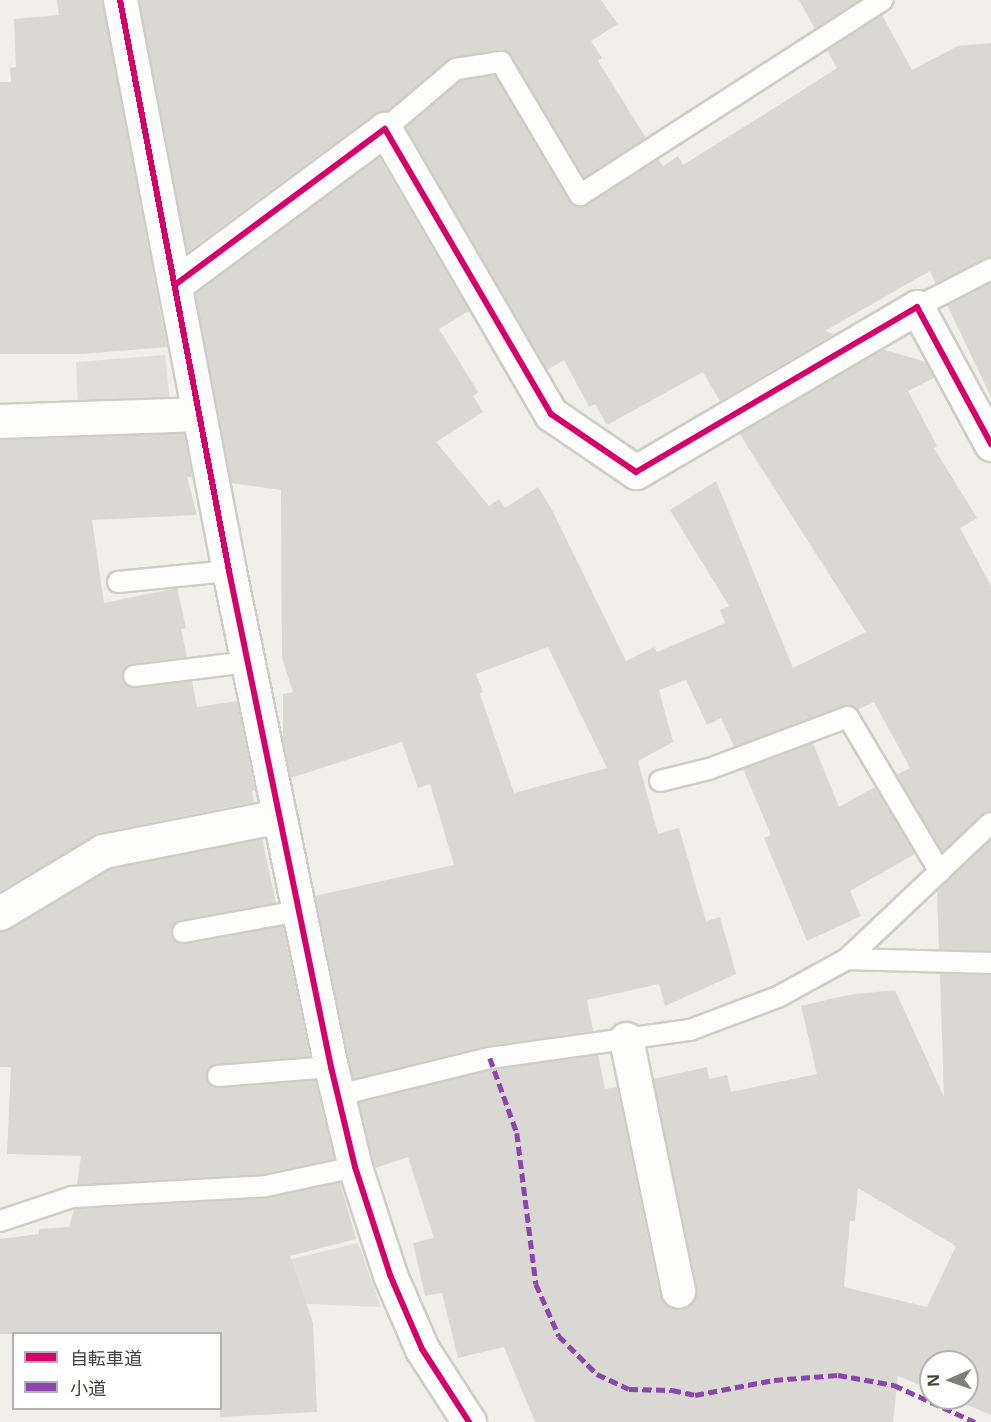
<!DOCTYPE html>
<html>
<head>
<meta charset="utf-8">
<style>
  body { margin:0 }
  #map { position:relative; width:991px; height:1422px; overflow:hidden; background:#f0efea; font-family:"Noto Sans","Noto Sans JP",sans-serif }
  div>[style] { position:absolute }
  .parking>* { inset:0; background:#dfdeda }
  .building>* { inset:0; background:#d9d8d3 }
  .roads { filter:drop-shadow(2px 0 #cecdc8) drop-shadow(-2px 0 #cecdc8) drop-shadow(0 2px #cecdc8) drop-shadow(0 -2px #cecdc8) }
  .service>* { height:20px; margin:-10px; padding:0 10px; transform-origin:10px; border-radius:10px; background:#fdfdfc }
  .minor>* { height:33px; margin:-16.5px; padding:0 16.5px; transform-origin:16.5px; border-radius:16.5px; background:#fdfdfc }
  .quiet>* { height:4.5px; margin-top:-2.25px; transform-origin:0; background:repeating-linear-gradient(90deg,#8e44ad 0 9px,transparent 0 13.5px) }
  .cycleway>* { height:6px; margin:-3px; padding:0 3px; transform-origin:3px; border-radius:3px; background:#d6006c }
  span { translate:-50% -50%; white-space:nowrap; text-align:center; line-height:1.15; -webkit-text-stroke:4.5px #fff; paint-order:stroke }
  .legend { position:absolute; left:12px; top:1332px; width:210px; height:78px; box-sizing:border-box; background:#fff; border:2px solid #b5b3af; margin:0; padding:8px 10px; list-style:none; font-size:18px; color:#454138 }
  .legend li { display:flex; align-items:center; gap:12px; height:30px }
  .legend b { width:30px; border:2px solid #b5b3af }
  .north { position:absolute; left:919px; top:1350px; width:60px; height:60px; box-sizing:border-box; background:#fff; border:2px solid #b5b3af; border-radius:50%; rotate:268deg; font-size:16px; font-weight:700; line-height:24px; text-align:center; color:#454138 }
  .north::after { content:''; display:block; margin:auto; width:21px; height:27px; background:#817e76; clip-path:polygon(50% 0,100% 100%,50% 72%,0 100%) }
</style>
</head>
<body>
<div id="map">
  <div class="parking">
    <div style="clip-path:polygon(165px 355px,170px 402px,78px 406px,76px 362px)"></div>
    <div style="clip-path:polygon(358px 1243px,381px 1307px,261px 1302px,259px 1267px)"></div>
  </div>
  <div class="building">
    <div style="clip-path:polygon(57px 0,102px 0,167px 347px,81px 354px,0 354px,0 82px,11px 82px,10px 68px,16px 67px,14px 19px,59px 15px)"></div>
    <div style="clip-path:polygon(139px 0,601px 0,618px 24px,591px 41px,602px 58px,598px 61px,646px 138px,584px 178px,511px 55px,499px 50px,454px 57px,388px 111px,374px 114px,187px 252px)"></div>
    <div style="clip-path:polygon(799px 0,861px 0,815px 29px)"></div>
    <div style="clip-path:polygon(882px 15px,912px 70px,958px 46px,991px 43px,991px 257px,936px 284px,930px 271px,825px 331px,834px 334px,720px 401px,703px 372px,607px 425px,595px 404px,589px 407px,564px 360px,547px 370px,406px 127px,461px 80px,495px 75px,570px 201px,581px 207px,658px 159px,663px 166px,678px 156px,683px 165px,773px 109px,837px 68px,827px 50px)"></div>
    <div style="clip-path:polygon(evenodd,379px 157px,469px 311px,439px 329px,478px 392px,473px 396px,483px 412px,436px 442px,489px 506px,499px 499px,505px 508px,538px 487px,551px 508px,626px 661px,654px 647px,657px 652px,725px 623px,720px 610px,729px 606px,670px 510px,716px 481px,793px 668px,866px 632px,739px 433px,882px 349px,926px 362px,934px 378px,908px 391px,937px 446px,934px 448px,977px 518px,960px 528px,991px 586px,991px 811px,983px 814px,942px 852px,896px 775px,910px 768px,874px 702px,857px 710px,850px 705px,844px 706px,734px 747px,721px 718px,707px 725px,686px 680px,659px 690px,673px 742px,638px 761px,658px 834px,679px 828px,706px 921px,720px 917px,736px 974px,665px 1006px,659px 984px,587px 1000px,593px 1031px,487px 1046px,353px 1079px,315px 896px,454px 865px,430px 784px,418px 788px,402px 742px,291px 778px,283px 741px,283px 694px,293px 692px,282px 658px,281px 490px,231px 483px,195px 293px,379px 157px,548px 647px,607px 768px,514px 793px,480px 694px,483px 692px,476px 674px,548px 647px)"></div>
    <div style="clip-path:polygon(991px 282px,991px 397px,947px 305px)"></div>
    <div style="clip-path:polygon(184px 433px,192px 477px,187px 477px,197px 515px,92px 520px,104px 603px,177px 588px,186px 628px,181px 629px,187px 657px,132px 664px,123px 671px,122px 678px,129px 687px,135px 688px,192px 681px,197px 707px,237px 701px,255px 790px,252px 791px,254px 802px,99px 833px,0 891px,0 440px)"></div>
    <div style="clip-path:polygon(813px 743px,839px 807px,875px 787px,915px 854px,850px 891px,861px 916px,807px 941px,764px 838px,771px 835px,743px 769px)"></div>
    <div style="clip-path:polygon(262px 838px,276px 903px,181px 920px,172px 927px,171px 935px,178px 943px,185px 944px,283px 926px,310px 1057px,217px 1064px,207px 1070px,206px 1078px,212px 1087px,219px 1088px,315px 1080px,334px 1159px,264px 1174px,77px 1185px,81px 1156px,7px 1154px,11px 1067px,0 1067px,0 932px,10px 929px,110px 869px)"></div>
    <div style="clip-path:polygon(991px 840px,991px 951px,939px 950px,937px 891px)"></div>
    <div style="clip-path:polygon(evenodd,940px 974px,991px 975px,991px 1415px,951px 1398px,967px 1398px,967px 1362px,931px 1362px,931px 1390px,898px 1376px,893px 1422px,535px 1422px,504px 1347px,458px 1358px,442px 1293px,425px 1296px,413px 1243px,434px 1238px,408px 1157px,375px 1168px,359px 1102px,492px 1070px,598px 1055px,605px 1089px,617px 1087px,660px 1295px,664px 1303px,672px 1309px,682px 1309px,690px 1305px,696px 1297px,696px 1287px,653px 1079px,707px 1067px,709px 1079px,727px 1075px,731px 1092px,817px 1074px,801px 1006px,848px 995px,895px 990px,944px 1097px,940px 974px,858px 1188px,956px 1246px,927px 1307px,844px 1287px,850px 1221px,855px 1221px,858px 1188px)"></div>
    <div style="clip-path:polygon(340px 1182px,356px 1239px,290px 1256px,313px 1323px,317px 1412px,220px 1417px,220px 1334px,0 1334px,0 1239px,39px 1234px,39px 1229px,69px 1227px,74px 1209px,267px 1198px)"></div>
  </div>
  <div class="roads">
    <div class="service">
      <div style="left:385px;top:129px;width:93px;rotate:-40.2deg"></div>
      <div style="left:456px;top:69px;width:46px;rotate:-8.8deg"></div>
      <div style="left:501px;top:62px;width:155px;rotate:59.3deg"></div>
      <div style="left:580px;top:195px;width:360px;rotate:-32.8deg"></div>
      <div style="left:917px;top:307px;width:83px;rotate:-27.2deg"></div>
      <div style="left:118px;top:582px;width:112px;rotate:-5.7deg"></div>
      <div style="left:134px;top:676px;width:115px;rotate:-7deg"></div>
      <div style="left:660px;top:781px;width:50px;rotate:-13.8deg"></div>
      <div style="left:709px;top:769px;width:148px;rotate:-20.5deg"></div>
      <div style="left:848px;top:717px;width:180px;rotate:59.3deg"></div>
      <div style="left:183px;top:932px;width:118px;rotate:-10.3deg"></div>
      <div style="left:847px;top:959px;width:144px;rotate:1.6deg"></div>
      <div style="left:218px;top:1076px;width:113px;rotate:-4.6deg"></div>
      <div style="left:339px;top:1095px;width:155px;rotate:-13.8deg"></div>
      <div style="left:490px;top:1058px;width:202px;rotate:-8deg"></div>
      <div style="left:690px;top:1030px;width:94px;rotate:-20.6deg"></div>
      <div style="left:778px;top:997px;width:79px;rotate:-28.8deg"></div>
      <div style="left:847px;top:959px;width:198px;rotate:-43.4deg"></div>
      <div style="left:0;top:1221px;width:76px;rotate:-18.4deg"></div>
      <div style="left:72px;top:1197px;width:194px;rotate:-3.2deg"></div>
      <div style="left:266px;top:1186px;width:91px;rotate:-12.1deg"></div>
    </div>
    <div class="minor">
      <div style="left:120px;top:0;width:581px;rotate:79.19deg"></div>
      <div style="left:229px;top:571px;width:506px;rotate:78.38deg"></div>
      <div style="left:331px;top:1067px;width:103px;rotate:76.5deg"></div>
      <div style="left:355px;top:1167px;width:114px;rotate:72deg"></div>
      <div style="left:390px;top:1275px;width:81px;rotate:66.6deg"></div>
      <div style="left:422px;top:1349px;width:87px;rotate:57.2deg"></div>
      <div style="left:176px;top:284px;width:260px;rotate:-36.6deg"></div>
      <div style="left:385px;top:129px;width:330px;rotate:59.8deg"></div>
      <div style="left:551px;top:414px;width:103px;rotate:34.3deg"></div>
      <div style="left:636px;top:472px;width:326px;rotate:-30.4deg"></div>
      <div style="left:917px;top:307px;width:156px;rotate:61.6deg"></div>
      <div style="left:0;top:421px;width:199px;rotate:-2deg"></div>
      <div style="left:0;top:913px;width:120px;rotate:-31deg"></div>
      <div style="left:103px;top:851px;width:179px;rotate:-11.2deg"></div>
      <div style="left:626px;top:1039px;width:257px;rotate:78.3deg"></div>
    </div>
  </div>
  <div class="quiet">
    <div style="left:490px;top:1058px;width:80px;rotate:70.2deg"></div>
    <div style="left:517px;top:1133px;width:152px;rotate:82.8deg"></div>
    <div style="left:536px;top:1284px;width:57px;rotate:66.1deg"></div>
    <div style="left:559px;top:1336px;width:54px;rotate:45deg"></div>
    <div style="left:597px;top:1374px;width:35px;rotate:25deg"></div>
    <div style="left:629px;top:1389px;width:43px;rotate:1.3deg"></div>
    <div style="left:672px;top:1390px;width:24px;rotate:12deg"></div>
    <div style="left:695px;top:1395px;width:80px;rotate:-10.8deg"></div>
    <div style="left:774px;top:1380px;width:64px;rotate:-4.5deg"></div>
    <div style="left:838px;top:1375px;width:57px;rotate:10.1deg"></div>
    <div style="left:894px;top:1385px;width:89px;rotate:24.6deg"></div>
  </div>
  <div class="cycleway">
    <div style="left:120px;top:0;width:581px;rotate:79.19deg"></div>
    <div style="left:229px;top:571px;width:506px;rotate:78.38deg"></div>
    <div style="left:331px;top:1067px;width:103px;rotate:76.5deg"></div>
    <div style="left:355px;top:1167px;width:114px;rotate:72deg"></div>
    <div style="left:390px;top:1275px;width:81px;rotate:66.6deg"></div>
    <div style="left:422px;top:1349px;width:87px;rotate:57.2deg"></div>
    <div style="left:176px;top:284px;width:260px;rotate:-36.6deg"></div>
    <div style="left:385px;top:129px;width:330px;rotate:59.8deg"></div>
    <div style="left:551px;top:414px;width:103px;rotate:34.3deg"></div>
    <div style="left:636px;top:472px;width:326px;rotate:-30.4deg"></div>
    <div style="left:917px;top:307px;width:156px;rotate:61.6deg"></div>
  </div>
  <ul class="legend">
  <li><b style="height:8px;background:#d6006c"></b>自転車道</li>
  <li><b style="height:8px;background:#8e44ad"></b>小道</li>
  </ul>
  <div class="north">N</div>
</div>
</body>
</html>
